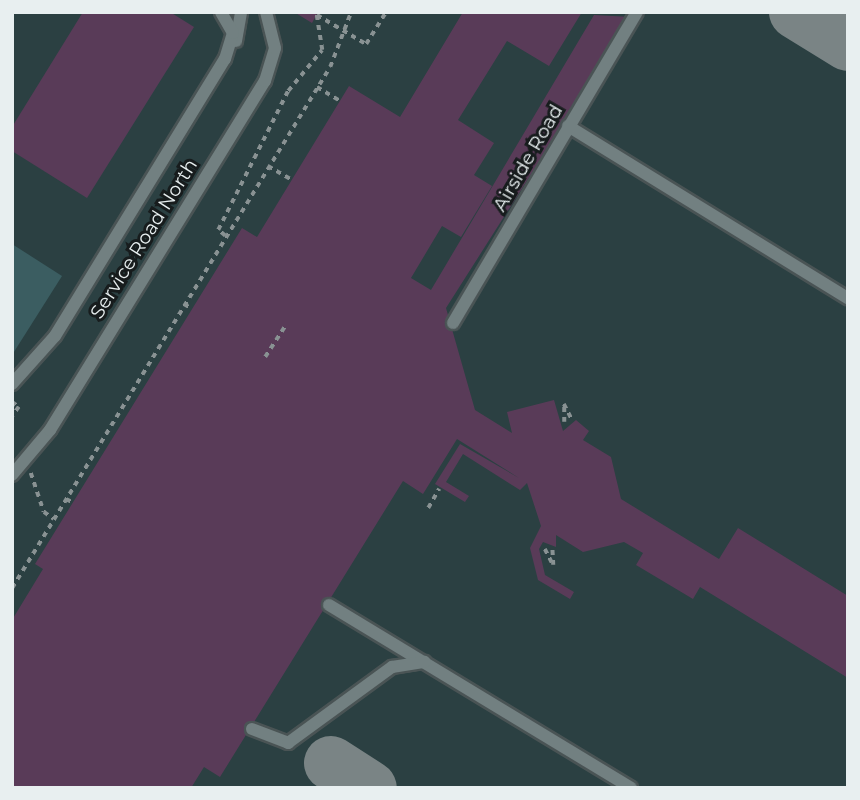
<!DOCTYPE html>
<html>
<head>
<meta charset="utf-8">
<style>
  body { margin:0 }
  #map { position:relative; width:860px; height:800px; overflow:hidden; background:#2a3637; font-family:Montserrat,sans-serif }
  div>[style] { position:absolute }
  .built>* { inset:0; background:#2b4042 }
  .green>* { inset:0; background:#3b5d61 }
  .taxiway>* { height:54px; margin:-27px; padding:0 27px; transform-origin:27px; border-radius:27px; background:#7a8485 }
  .building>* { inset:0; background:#593b58 }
  .path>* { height:3.5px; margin-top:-1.75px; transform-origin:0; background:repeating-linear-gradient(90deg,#899293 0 5px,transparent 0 10px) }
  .roads { filter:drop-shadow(2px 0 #4a5455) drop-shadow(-2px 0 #4a5455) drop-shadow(0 2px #4a5455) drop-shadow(0 -2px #4a5455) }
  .service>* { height:12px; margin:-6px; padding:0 6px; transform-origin:6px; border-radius:6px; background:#728081 }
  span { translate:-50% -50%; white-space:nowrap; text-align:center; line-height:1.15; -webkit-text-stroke:6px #171c1d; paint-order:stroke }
  .street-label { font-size:19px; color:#e8eff0 }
  .frame { position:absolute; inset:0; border:14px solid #e8eff0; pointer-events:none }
</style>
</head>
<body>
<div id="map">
  <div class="built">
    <div style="clip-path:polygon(12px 12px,848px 12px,848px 788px,12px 788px)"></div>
  </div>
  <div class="green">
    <div style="clip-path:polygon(12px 244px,62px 276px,12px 355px)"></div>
  </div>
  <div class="taxiway">
    <div style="left:796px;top:12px;width:61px;rotate:31.6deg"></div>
    <div style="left:331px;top:763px;width:46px;rotate:32.7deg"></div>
  </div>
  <div class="building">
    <div style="clip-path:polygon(83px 12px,170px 12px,194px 27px,87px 198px,12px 151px,12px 127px)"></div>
    <div style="clip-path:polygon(294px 12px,318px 12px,312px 23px)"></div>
    <div style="clip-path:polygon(463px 12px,582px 12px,549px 66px,507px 41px,458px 120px,494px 143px,474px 175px,492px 186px,461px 237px,442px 226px,411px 278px,431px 290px,594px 15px,631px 17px,446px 308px,475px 410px,512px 433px,507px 412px,554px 400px,563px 431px,576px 420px,589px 431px,583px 440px,611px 457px,621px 499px,719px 559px,738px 528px,848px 596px,848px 678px,700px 587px,693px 599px,636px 565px,643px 553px,624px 542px,583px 552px,556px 535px,556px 547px,543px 542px,539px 549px,545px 575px,574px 592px,570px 599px,538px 580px,530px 548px,541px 526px,527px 483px,520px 490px,463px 454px,446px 482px,469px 496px,465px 502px,435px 484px,460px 444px,519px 478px,457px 439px,423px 494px,403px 481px,220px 777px,204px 767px,191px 788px,12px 788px,12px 620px,43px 569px,35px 564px,242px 228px,257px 237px,349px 86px,400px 117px)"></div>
  </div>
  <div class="path">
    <div style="left:317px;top:15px;width:57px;rotate:30.6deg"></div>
    <div style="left:366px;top:44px;width:38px;rotate:-58deg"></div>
    <div style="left:317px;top:87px;width:27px;rotate:31deg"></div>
    <div style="left:268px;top:166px;width:28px;rotate:30deg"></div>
    <div style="left:225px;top:236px;width:9px;rotate:-139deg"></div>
    <div style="left:218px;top:230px;width:156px;rotate:-63.3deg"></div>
    <div style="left:288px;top:91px;width:53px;rotate:-50.3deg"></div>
    <div style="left:322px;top:50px;width:38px;rotate:-99deg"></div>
    <div style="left:184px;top:304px;width:8px;rotate:30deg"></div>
    <div style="left:265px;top:357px;width:37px;rotate:-57deg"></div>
    <div style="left:12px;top:402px;width:9px;rotate:36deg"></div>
    <div style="left:19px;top:407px;width:12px;rotate:125deg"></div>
    <div style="left:564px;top:422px;width:18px;rotate:-90deg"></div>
    <div style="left:564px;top:404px;width:18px;rotate:63deg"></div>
    <div style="left:31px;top:473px;width:41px;rotate:71.6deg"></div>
    <div style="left:44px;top:512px;width:12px;rotate:35deg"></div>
    <div style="left:66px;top:499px;width:7px;rotate:27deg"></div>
    <div style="left:428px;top:508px;width:22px;rotate:-60deg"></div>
    <div style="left:545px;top:549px;width:18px;rotate:63deg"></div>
    <div style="left:553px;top:565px;width:17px;rotate:-93deg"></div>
    <div style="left:12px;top:588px;width:610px;rotate:-58.6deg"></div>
    <div style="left:330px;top:67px;width:59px;rotate:-69.1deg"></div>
  </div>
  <div class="roads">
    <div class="service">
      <div style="left:236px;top:41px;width:29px;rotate:-80deg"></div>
      <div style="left:568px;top:126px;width:329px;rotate:31.6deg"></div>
      <div style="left:453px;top:323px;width:361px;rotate:-59.4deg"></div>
      <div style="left:12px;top:384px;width:64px;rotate:-48.1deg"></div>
      <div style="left:55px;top:336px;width:325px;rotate:-58.5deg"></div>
      <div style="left:225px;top:59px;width:27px;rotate:-73deg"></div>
      <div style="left:233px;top:33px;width:24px;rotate:-120deg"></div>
      <div style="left:12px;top:475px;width:59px;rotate:-49.8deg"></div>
      <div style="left:50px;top:430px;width:410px;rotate:-58.4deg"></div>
      <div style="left:265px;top:81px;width:34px;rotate:-73deg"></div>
      <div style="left:275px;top:48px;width:37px;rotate:-104deg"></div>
      <div style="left:329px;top:605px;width:353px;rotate:31.2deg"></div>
      <div style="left:252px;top:729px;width:39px;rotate:21deg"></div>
      <div style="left:288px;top:743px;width:129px;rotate:-36.2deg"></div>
      <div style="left:392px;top:667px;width:33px;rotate:-9deg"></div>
    </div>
  </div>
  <div class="street-label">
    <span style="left:528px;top:158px;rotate:-60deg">Airside Road</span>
    <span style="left:144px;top:239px;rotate:-58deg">Service Road North</span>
  </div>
  <div class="frame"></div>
</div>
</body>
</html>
